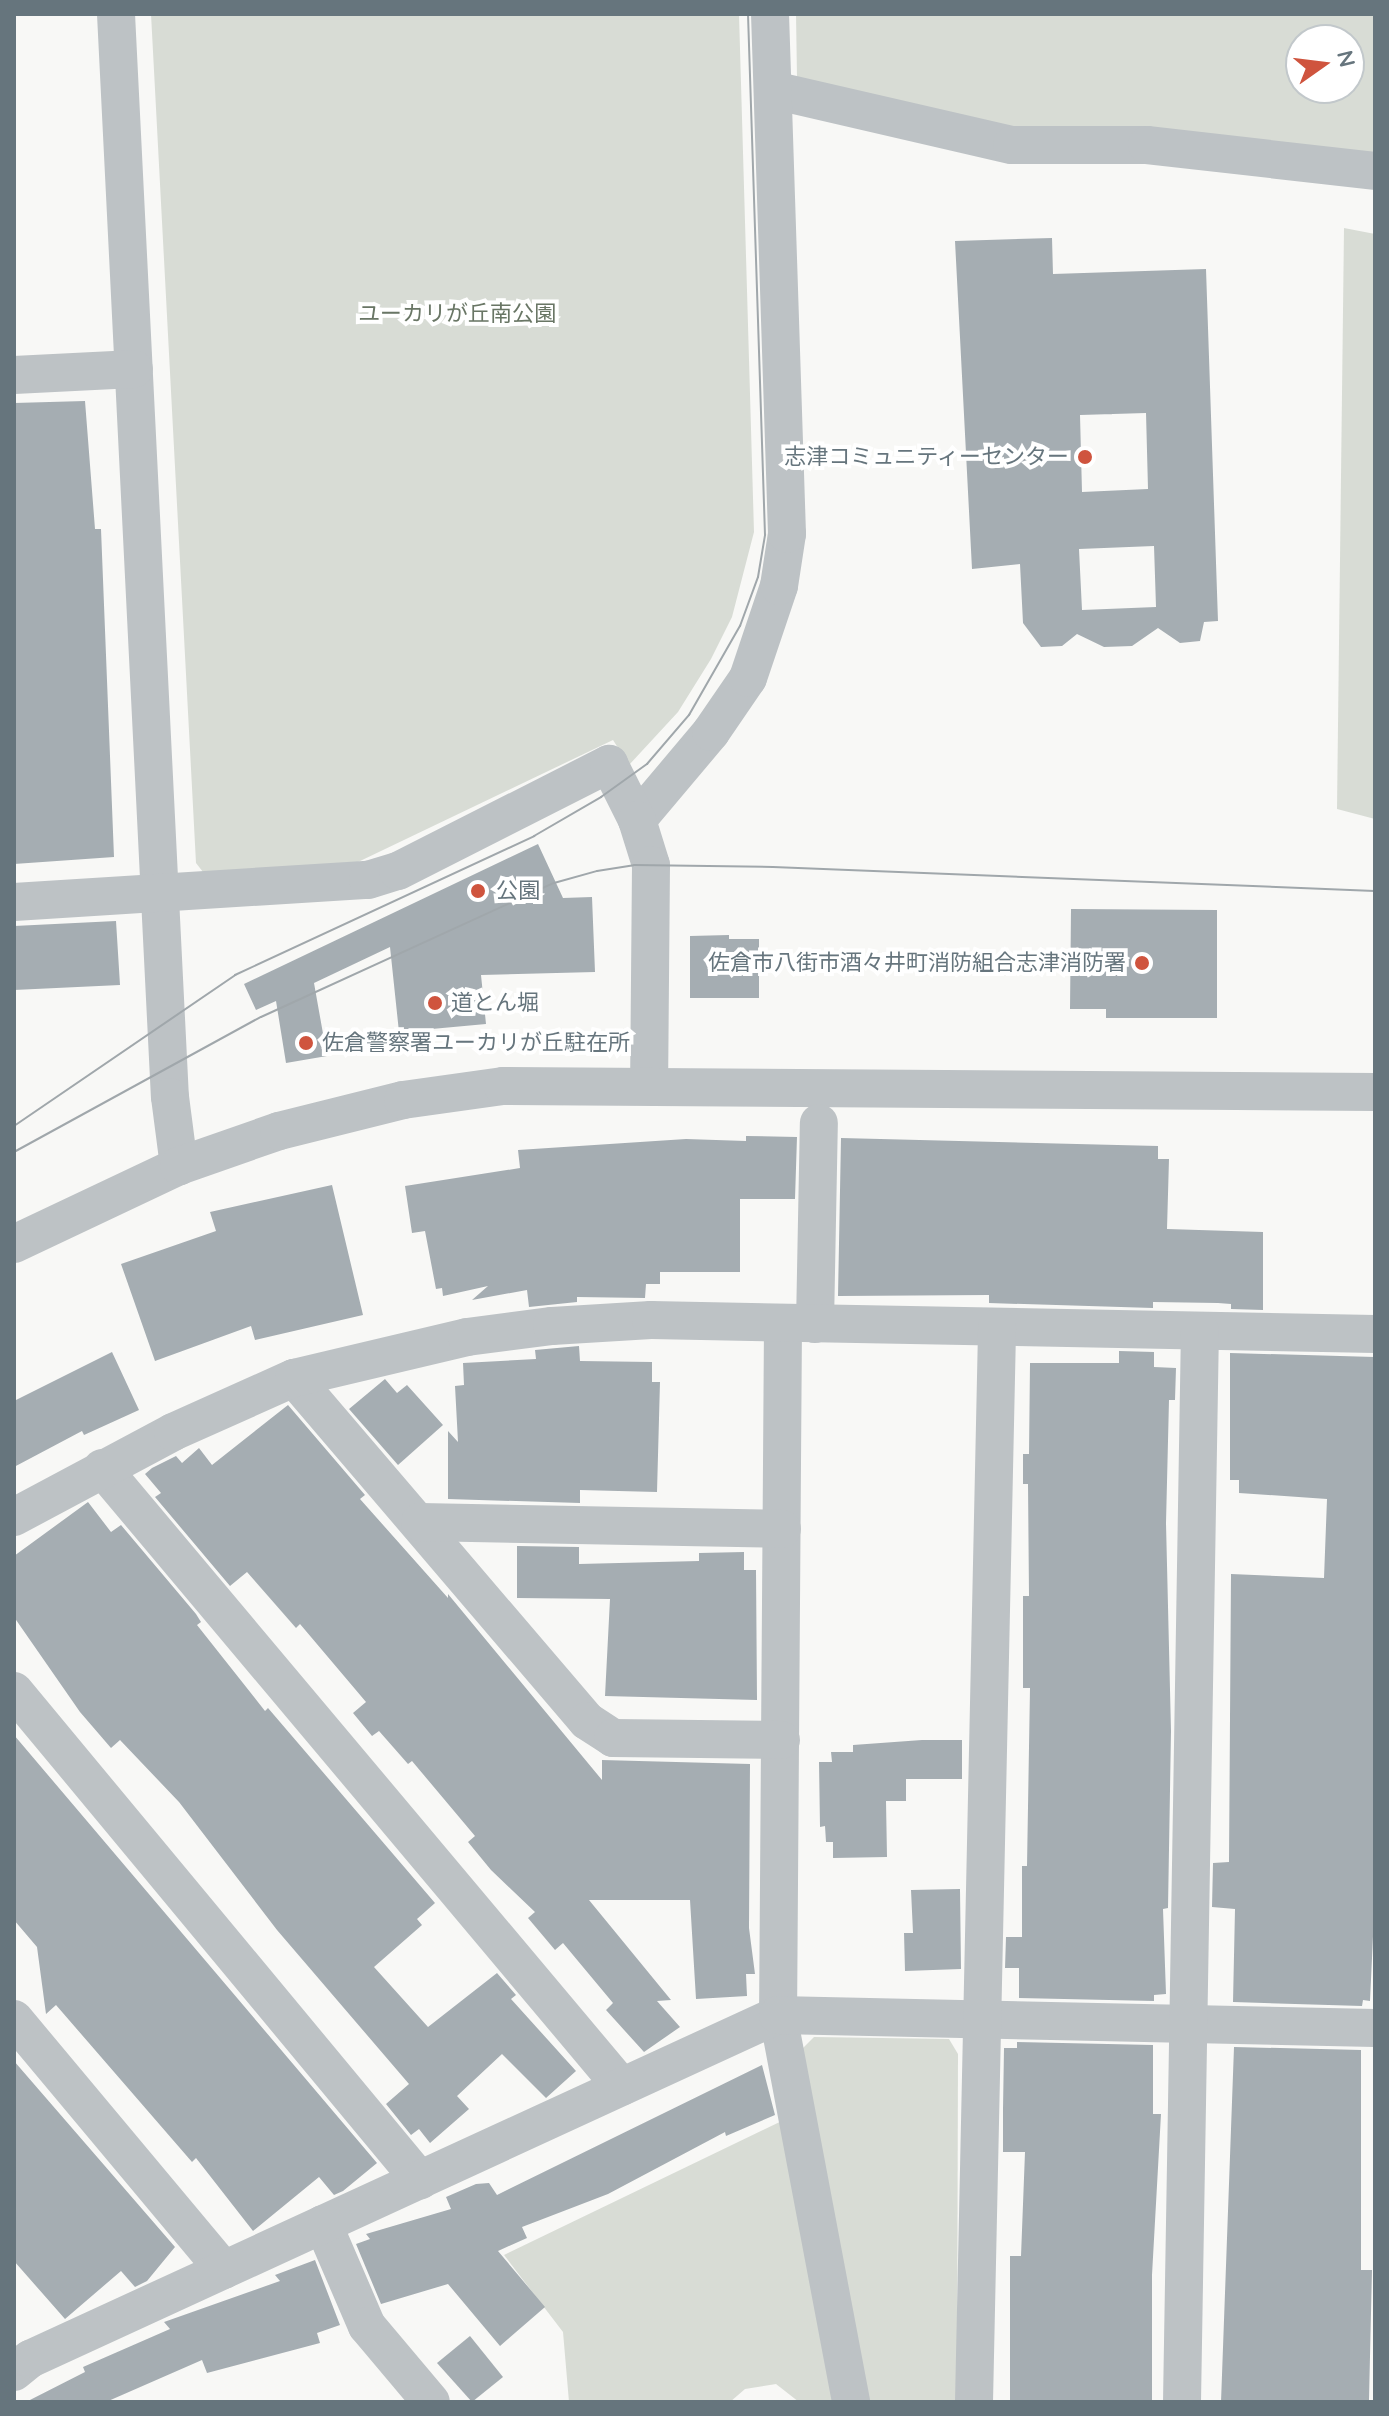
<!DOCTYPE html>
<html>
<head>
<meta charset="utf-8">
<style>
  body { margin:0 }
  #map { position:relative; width:1389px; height:2416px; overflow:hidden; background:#f8f8f6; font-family:Quicksand,"Noto Sans JP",sans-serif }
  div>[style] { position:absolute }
  .green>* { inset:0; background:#d8dcd5 }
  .building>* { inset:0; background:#a5adb2 }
  .minor>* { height:38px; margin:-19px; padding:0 19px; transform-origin:19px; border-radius:19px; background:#bdc2c5 }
  .tram>* { height:2px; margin:-1px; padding:0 1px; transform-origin:1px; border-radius:1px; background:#a0a7ab }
  .dots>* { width:22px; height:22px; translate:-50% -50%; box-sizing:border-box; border:4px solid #fff; border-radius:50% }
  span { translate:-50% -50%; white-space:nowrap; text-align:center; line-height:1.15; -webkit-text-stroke:8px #fff; paint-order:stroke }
  .park-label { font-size:22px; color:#697665 }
  .poi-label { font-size:22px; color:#66757d }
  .right { translate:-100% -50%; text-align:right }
  .left { translate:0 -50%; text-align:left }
  .frame { position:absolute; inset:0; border:16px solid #66757d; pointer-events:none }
  .north { position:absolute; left:1285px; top:24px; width:80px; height:80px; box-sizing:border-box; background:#fff; border:2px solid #c2c8cb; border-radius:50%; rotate:76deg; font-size:22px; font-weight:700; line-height:32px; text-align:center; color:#66757d }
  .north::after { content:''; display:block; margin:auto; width:28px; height:36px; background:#cf543e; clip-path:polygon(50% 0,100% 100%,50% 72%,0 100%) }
</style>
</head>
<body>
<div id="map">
  <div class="green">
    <div style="clip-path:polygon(151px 14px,739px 14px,754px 532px,732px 617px,711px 659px,678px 712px,629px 765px,613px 740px,358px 862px,203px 872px,196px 863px)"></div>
    <div style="clip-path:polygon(evenodd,796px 14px,1375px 14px,1375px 159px,1016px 128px,797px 78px,796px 14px,1301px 40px,1349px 40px,1349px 88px,1301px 88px,1301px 40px)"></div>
    <div style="clip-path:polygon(1344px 228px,1375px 234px,1375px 819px,1337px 809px)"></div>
    <div style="clip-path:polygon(814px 2037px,949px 2039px,958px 2054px,957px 2402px,856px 2402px,800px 2051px)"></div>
    <div style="clip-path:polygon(788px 2118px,839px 2402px,799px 2402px,776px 2384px,745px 2389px,730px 2402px,569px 2402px,563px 2332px,504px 2255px)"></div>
  </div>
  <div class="building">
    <div style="clip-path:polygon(evenodd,1052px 238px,1053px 274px,1206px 269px,1218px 621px,1204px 622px,1200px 641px,1180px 643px,1158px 628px,1132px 646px,1104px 647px,1077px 634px,1062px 646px,1041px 647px,1023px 623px,1020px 564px,972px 569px,955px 241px,1052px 238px,1146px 413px,1148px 489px,1082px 492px,1080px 415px,1146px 413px,1052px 238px,1154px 546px,1156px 607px,1082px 610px,1079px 549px,1154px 546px)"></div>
    <div style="clip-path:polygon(85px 401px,95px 529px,101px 529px,114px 857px,14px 864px,14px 403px)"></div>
    <div style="clip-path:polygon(538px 844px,563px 898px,592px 897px,595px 972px,481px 975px,486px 1024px,399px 1032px,390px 947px,314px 983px,327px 1056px,286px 1063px,276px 1001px,256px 1010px,244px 984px)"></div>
    <div style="clip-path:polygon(1071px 909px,1217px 910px,1217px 1018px,1106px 1018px,1106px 1009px,1070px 1009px)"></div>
    <div style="clip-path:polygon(116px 921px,120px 985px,14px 990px,14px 926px)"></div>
    <div style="clip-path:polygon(729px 935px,729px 939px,759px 939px,759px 998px,690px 998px,690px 936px)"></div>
    <div style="clip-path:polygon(746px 1136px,797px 1137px,795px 1199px,740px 1199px,740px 1272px,660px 1272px,660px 1284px,646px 1284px,645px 1298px,577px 1297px,577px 1302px,529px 1307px,527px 1290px,472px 1300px,488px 1286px,443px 1296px,442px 1288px,436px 1289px,425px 1231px,412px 1233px,405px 1186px,520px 1168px,518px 1150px,686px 1139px,746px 1141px)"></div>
    <div style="clip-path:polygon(841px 1138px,1158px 1146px,1158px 1159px,1169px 1159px,1167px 1229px,1263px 1232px,1263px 1310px,1231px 1309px,1231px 1304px,1218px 1303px,1153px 1302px,1153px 1308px,989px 1303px,989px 1295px,838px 1296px)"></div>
    <div style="clip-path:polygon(332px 1185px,363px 1315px,255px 1340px,251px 1326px,155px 1361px,121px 1264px,216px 1231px,210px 1212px)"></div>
    <div style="clip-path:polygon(579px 1346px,580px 1361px,652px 1362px,652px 1382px,660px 1382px,657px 1492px,580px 1490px,580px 1503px,448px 1499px,448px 1431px,458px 1442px,455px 1386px,464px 1385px,463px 1363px,536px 1359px,535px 1350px)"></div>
    <div style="clip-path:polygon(1119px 1351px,1154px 1352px,1154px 1367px,1176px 1368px,1175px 1400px,1169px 1400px,1166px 1523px,1171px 1731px,1168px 1908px,1163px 1909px,1166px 1994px,1154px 1995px,1154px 2001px,1019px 1998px,1019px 1968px,1005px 1968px,1006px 1937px,1022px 1937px,1022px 1866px,1027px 1866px,1030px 1688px,1023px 1688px,1023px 1596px,1029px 1596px,1028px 1484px,1023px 1484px,1023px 1454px,1029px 1454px,1030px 1363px,1119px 1363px)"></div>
    <div style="clip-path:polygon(112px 1352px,139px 1410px,84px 1435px,82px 1431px,14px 1467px,14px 1401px)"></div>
    <div style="clip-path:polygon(1230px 1353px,1375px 1357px,1374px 1915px,1370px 2001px,1363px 2000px,1362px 2006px,1233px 2002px,1235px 1909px,1212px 1907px,1213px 1863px,1229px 1862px,1231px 1574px,1324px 1578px,1327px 1499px,1239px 1493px,1239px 1480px,1230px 1480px)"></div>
    <div style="clip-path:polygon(385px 1379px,397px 1393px,407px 1385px,443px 1425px,398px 1465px,349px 1409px)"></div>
    <div style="clip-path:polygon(288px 1405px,365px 1495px,360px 1499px,448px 1598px,448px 1594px,602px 1780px,602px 1760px,750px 1764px,749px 1928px,755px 1974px,746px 1974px,747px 1996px,696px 1999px,690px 1900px,589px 1900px,671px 2000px,657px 2001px,680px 2027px,644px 2052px,606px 2010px,613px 2003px,563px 1943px,555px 1950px,528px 1918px,535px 1912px,491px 1870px,468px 1842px,475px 1836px,412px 1761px,408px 1764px,379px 1731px,372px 1736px,353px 1713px,366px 1702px,300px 1624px,296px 1628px,247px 1572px,230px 1586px,155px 1497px,161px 1493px,145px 1474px,152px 1468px,176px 1456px,182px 1463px,199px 1448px,212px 1465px)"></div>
    <div style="clip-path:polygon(88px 1502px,111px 1532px,121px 1525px,196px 1614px,201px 1622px,197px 1625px,265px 1711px,268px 1708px,435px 1903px,417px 1919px,422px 1925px,374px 1967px,428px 2027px,497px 1973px,516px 1995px,511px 1999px,576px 2071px,546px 2098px,502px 2054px,457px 2096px,469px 2109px,430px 2143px,419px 2129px,411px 2135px,386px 2104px,409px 2084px,277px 1930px,179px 1802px,120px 1740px,111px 1748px,80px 1712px,14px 1617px,14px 1556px)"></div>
    <div style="clip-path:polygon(517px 1546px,579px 1547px,579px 1564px,699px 1561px,699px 1553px,744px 1552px,744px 1570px,756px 1570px,757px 1700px,605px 1696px,610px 1599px,517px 1598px)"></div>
    <div style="clip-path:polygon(14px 1735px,377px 2163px,343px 2191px,334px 2195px,319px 2177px,253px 2231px,196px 2158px,192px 2162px,56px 2005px,46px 2014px,37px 1947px,14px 1920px)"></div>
    <div style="clip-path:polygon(922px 1740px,962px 1740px,962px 1779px,906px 1779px,906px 1801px,886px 1801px,887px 1857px,833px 1858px,833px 1842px,826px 1842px,825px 1826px,820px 1827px,819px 1762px,832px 1762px,831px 1752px,853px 1752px,853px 1745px)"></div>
    <div style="clip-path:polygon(960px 1889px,961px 1969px,905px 1971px,904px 1933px,913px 1933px,911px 1890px)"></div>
    <div style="clip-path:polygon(1017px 2042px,1153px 2045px,1153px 2114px,1161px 2114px,1152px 2275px,1152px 2402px,1010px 2402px,1010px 2256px,1021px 2256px,1025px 2152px,1003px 2152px,1003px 2109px,1004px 2048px,1017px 2048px)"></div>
    <div style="clip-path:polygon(1234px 2047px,1361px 2050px,1361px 2270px,1372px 2270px,1369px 2400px,1221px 2402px)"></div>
    <div style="clip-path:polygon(14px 2061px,175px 2247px,147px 2281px,135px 2287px,121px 2271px,65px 2319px,14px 2261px)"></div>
    <div style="clip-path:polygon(762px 2065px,775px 2115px,726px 2136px,725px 2132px,608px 2194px,522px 2227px,527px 2238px,498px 2251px,545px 2307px,500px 2346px,448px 2284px,381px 2304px,356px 2244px,370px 2239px,366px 2234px,451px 2209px,446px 2197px,476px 2184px,489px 2183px,497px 2195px)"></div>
    <div style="clip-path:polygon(315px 2260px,340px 2325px,317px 2333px,320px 2343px,207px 2373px,202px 2360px,106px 2402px,26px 2402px,85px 2372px,83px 2367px,170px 2329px,164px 2322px,280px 2281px,275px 2275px)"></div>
    <div style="clip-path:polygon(470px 2336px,503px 2377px,472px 2402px,437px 2363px)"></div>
  </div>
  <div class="minor">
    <div style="left:116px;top:14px;width:1084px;rotate:87.15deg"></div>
    <div style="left:170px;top:1097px;width:70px;rotate:82.6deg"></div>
    <div style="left:773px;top:90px;width:245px;rotate:13deg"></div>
    <div style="left:1012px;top:145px;width:135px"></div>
    <div style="left:1147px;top:145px;width:229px;rotate:6.5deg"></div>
    <div style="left:14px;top:375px;width:120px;rotate:-2.9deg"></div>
    <div style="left:637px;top:820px;width:115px;rotate:-49.9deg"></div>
    <div style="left:711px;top:732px;width:65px;rotate:-55.6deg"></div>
    <div style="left:748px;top:678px;width:97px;rotate:-71.4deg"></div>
    <div style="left:779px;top:586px;width:53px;rotate:-81.3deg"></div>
    <div style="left:787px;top:534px;width:520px;rotate:-91.87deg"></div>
    <div style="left:14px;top:902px;width:355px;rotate:-3.6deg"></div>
    <div style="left:368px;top:880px;width:31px;rotate:-17deg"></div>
    <div style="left:398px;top:871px;width:237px;rotate:-26.9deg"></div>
    <div style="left:609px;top:764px;width:63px;rotate:63.4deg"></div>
    <div style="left:637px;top:820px;width:47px;rotate:72.7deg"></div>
    <div style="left:651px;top:865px;width:219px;rotate:90.5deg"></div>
    <div style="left:14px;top:1244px;width:183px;rotate:-25.3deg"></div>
    <div style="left:179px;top:1166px;width:106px;rotate:-19.3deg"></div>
    <div style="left:279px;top:1131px;width:128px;rotate:-14deg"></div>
    <div style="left:403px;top:1100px;width:101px;rotate:-8deg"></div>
    <div style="left:503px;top:1086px;width:872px;rotate:0.39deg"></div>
    <div style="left:783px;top:1324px;width:691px;rotate:90.41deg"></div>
    <div style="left:778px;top:2015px;width:394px;rotate:79.3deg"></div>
    <div style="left:815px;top:1324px;width:201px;rotate:-88.9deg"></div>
    <div style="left:294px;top:1378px;width:451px;rotate:49.5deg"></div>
    <div style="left:587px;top:1721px;width:31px;rotate:33deg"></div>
    <div style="left:613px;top:1738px;width:168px;rotate:0.7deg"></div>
    <div style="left:102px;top:1468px;width:808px;rotate:49.97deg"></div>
    <div style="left:14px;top:1517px;width:180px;rotate:-28.1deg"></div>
    <div style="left:173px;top:1432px;width:133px;rotate:-24.1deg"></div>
    <div style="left:294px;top:1378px;width:178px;rotate:-13.3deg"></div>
    <div style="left:467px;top:1337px;width:86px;rotate:-7.4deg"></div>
    <div style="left:552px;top:1326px;width:99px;rotate:-3.5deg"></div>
    <div style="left:651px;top:1320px;width:724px;rotate:1.11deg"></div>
    <div style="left:420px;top:1522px;width:362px;rotate:1.1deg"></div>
    <div style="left:14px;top:1691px;width:636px;rotate:50.3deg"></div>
    <div style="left:14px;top:2019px;width:327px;rotate:50.1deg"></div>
    <div style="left:323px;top:2224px;width:111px;rotate:66.7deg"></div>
    <div style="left:367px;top:2326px;width:99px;rotate:49.9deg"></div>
    <div style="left:14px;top:2372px;width:21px;rotate:-39deg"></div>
    <div style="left:30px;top:2359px;width:823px;rotate:-24.7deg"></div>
    <div style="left:778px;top:2015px;width:597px;rotate:1.25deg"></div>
    <div style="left:974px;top:2402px;width:1075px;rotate:-88.77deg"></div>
    <div style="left:1182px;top:2402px;width:1071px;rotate:-89.04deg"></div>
  </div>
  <div class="tram">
    <div style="left:14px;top:1126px;width:268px;rotate:-34.3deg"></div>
    <div style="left:235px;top:975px;width:330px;rotate:-24.9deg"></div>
    <div style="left:534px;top:836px;width:78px;rotate:-30.2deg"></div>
    <div style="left:601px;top:797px;width:57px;rotate:-35.7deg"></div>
    <div style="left:647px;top:764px;width:65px;rotate:-49.4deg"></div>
    <div style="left:689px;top:715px;width:103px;rotate:-60.2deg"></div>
    <div style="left:740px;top:626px;width:52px;rotate:-69.8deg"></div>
    <div style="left:758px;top:577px;width:43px;rotate:-80.5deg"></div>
    <div style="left:765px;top:535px;width:521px;rotate:-91.87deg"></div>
    <div style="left:14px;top:1152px;width:281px;rotate:-28.7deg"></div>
    <div style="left:261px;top:1017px;width:322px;rotate:-24.6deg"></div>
    <div style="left:554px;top:883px;width:45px;rotate:-15.6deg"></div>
    <div style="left:597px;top:871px;width:37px;rotate:-9deg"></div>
    <div style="left:634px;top:865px;width:139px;rotate:0.8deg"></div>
    <div style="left:773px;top:867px;width:602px;rotate:2.28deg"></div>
  </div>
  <div class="dots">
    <div style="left:1085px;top:457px;background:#cf543e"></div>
    <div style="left:478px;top:891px;background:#cf543e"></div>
    <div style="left:1142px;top:963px;background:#cf543e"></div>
    <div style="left:435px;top:1003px;background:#cf543e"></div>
    <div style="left:306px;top:1043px;background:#cf543e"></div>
  </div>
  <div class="park-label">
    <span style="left:457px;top:314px">ユーカリが丘南公園</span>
  </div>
  <div class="poi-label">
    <span class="right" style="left:1069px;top:457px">志津コミュニティーセンター</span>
    <span class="left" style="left:496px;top:891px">公園</span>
    <span class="right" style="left:1126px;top:963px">佐倉市八街市酒々井町消防組合志津消防署</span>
    <span class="left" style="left:451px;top:1003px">道とん堀</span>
    <span class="left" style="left:322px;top:1043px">佐倉警察署ユーカリが丘駐在所</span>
  </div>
  <div class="frame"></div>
  <div class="north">N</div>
</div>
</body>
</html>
